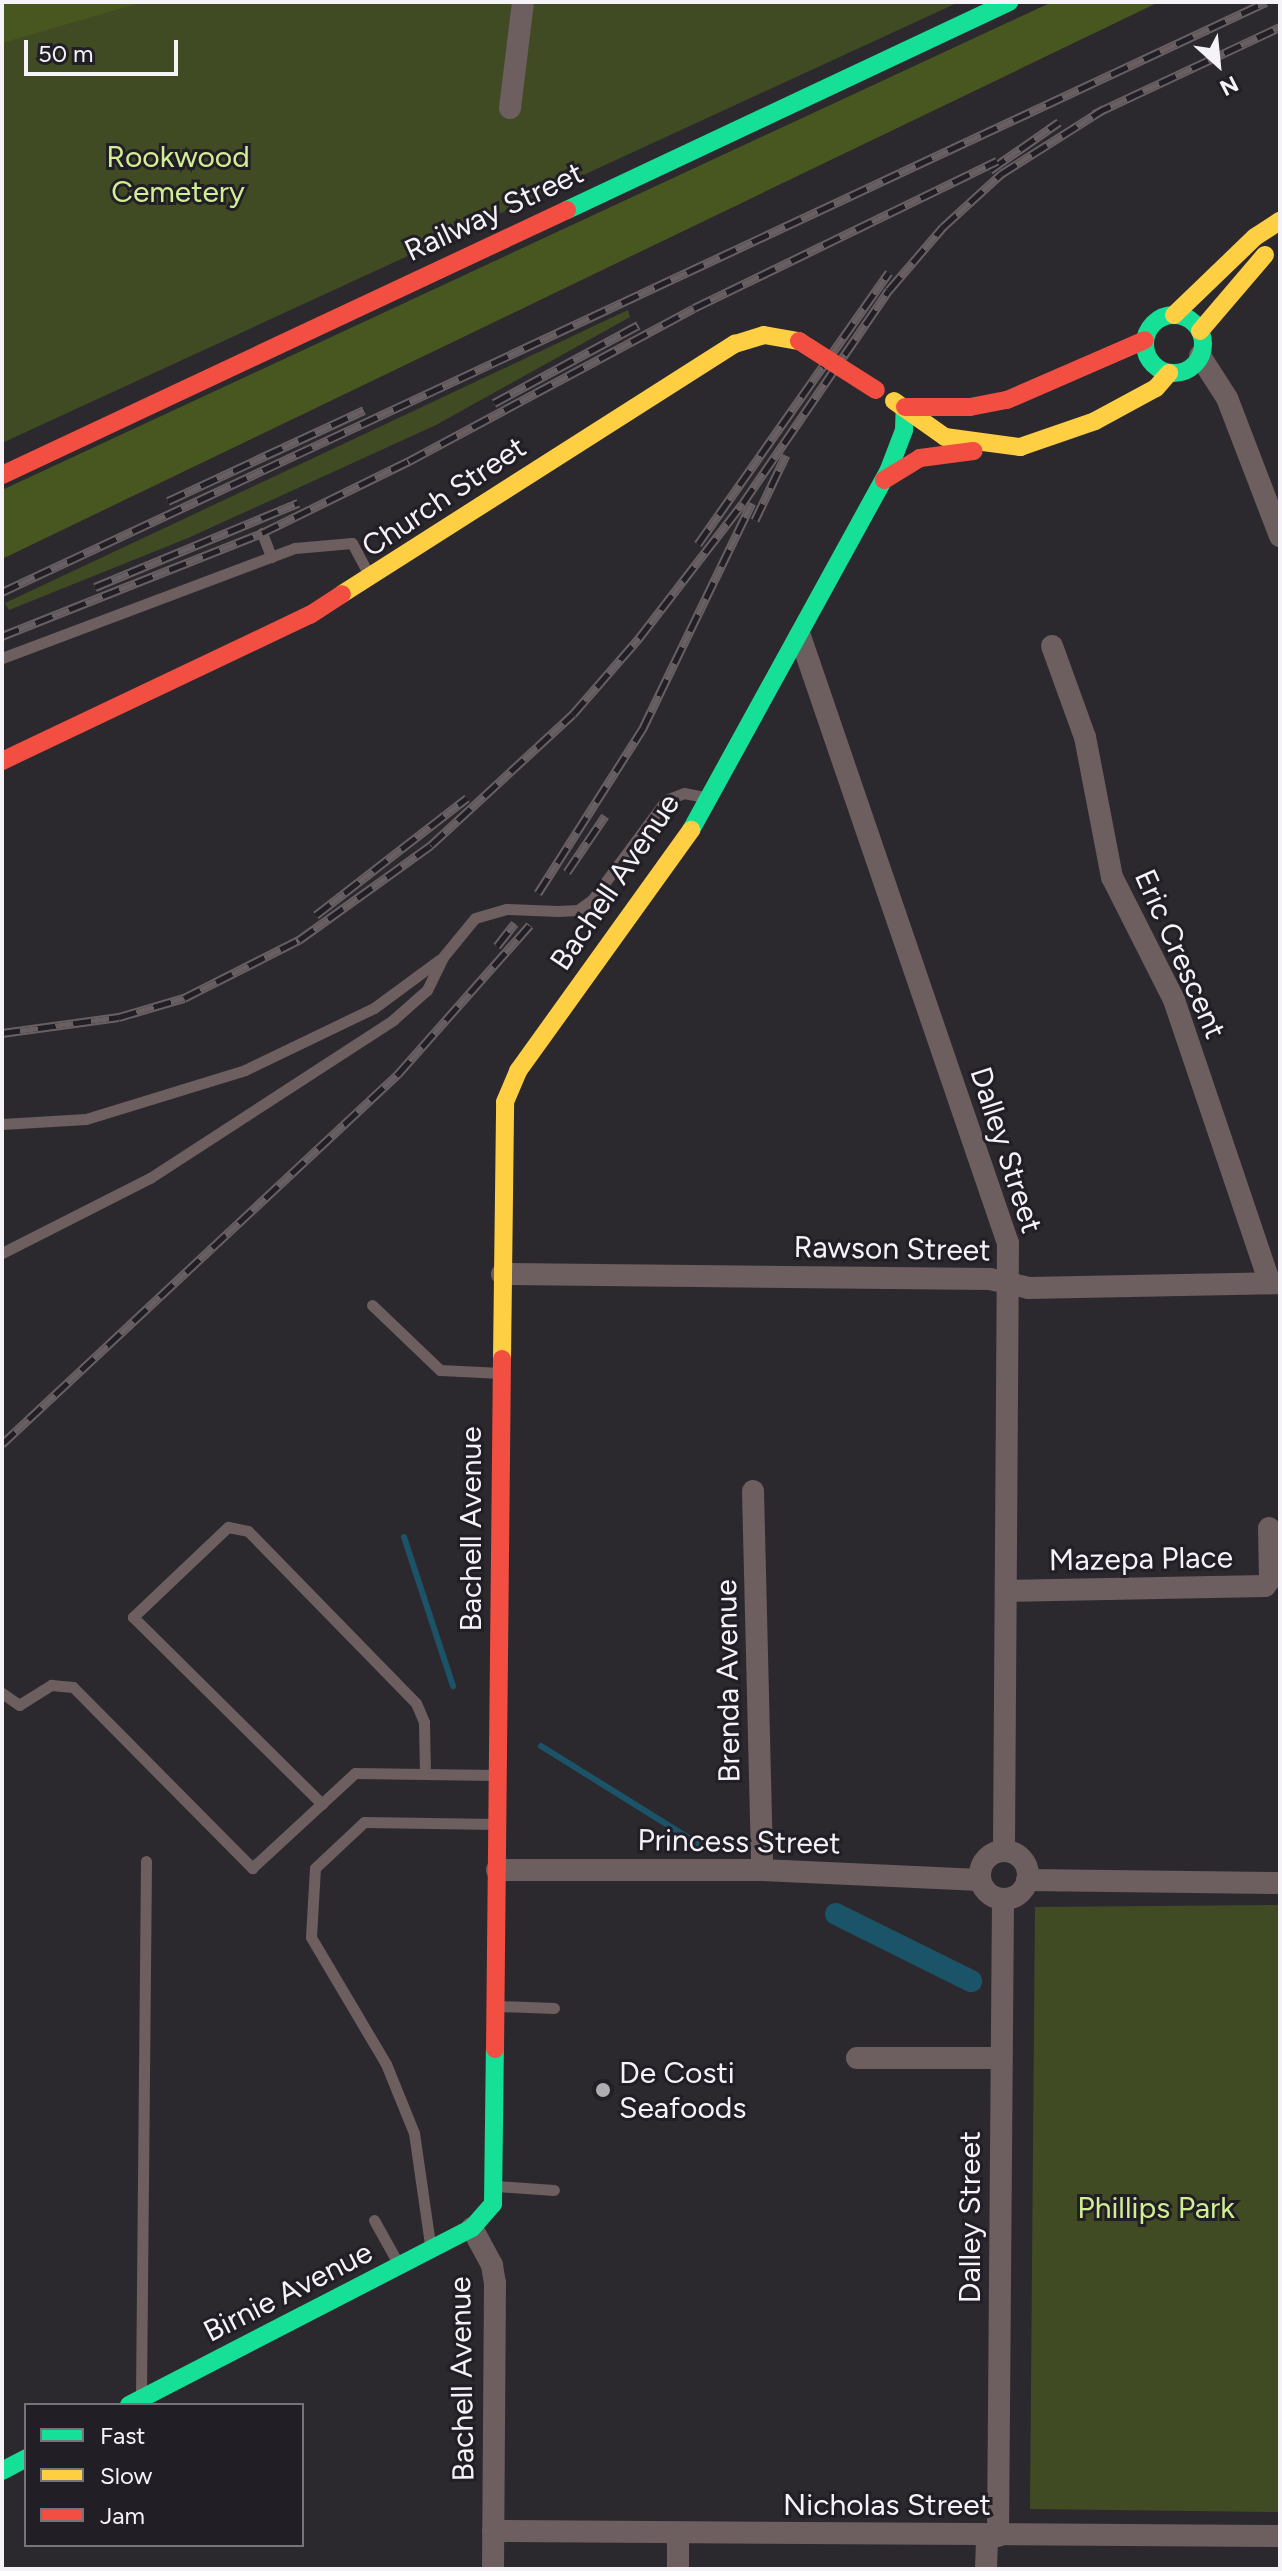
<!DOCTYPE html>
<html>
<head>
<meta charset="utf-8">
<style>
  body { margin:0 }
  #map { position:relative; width:1282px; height:2571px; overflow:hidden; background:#2c292e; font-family:Figtree,sans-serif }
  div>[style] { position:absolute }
  .green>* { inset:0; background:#404b24 }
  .forest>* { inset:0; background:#485720 }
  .stream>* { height:6px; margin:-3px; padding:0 3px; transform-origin:3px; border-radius:3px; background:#1b5469 }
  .canal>* { height:22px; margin:-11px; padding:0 11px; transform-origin:11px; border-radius:11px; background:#1b5469 }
  .lane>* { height:11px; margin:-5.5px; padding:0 5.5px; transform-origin:5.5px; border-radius:5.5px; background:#6d5e60 }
  .street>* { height:22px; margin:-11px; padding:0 11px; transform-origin:11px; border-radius:11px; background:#6d5e60 }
  .street>.ring { margin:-11px; padding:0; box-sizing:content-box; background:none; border:22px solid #6d5e60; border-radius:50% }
  .fast>* { height:18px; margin:-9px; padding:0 9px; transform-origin:9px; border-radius:9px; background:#16e098 }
  .fast>.ring { margin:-9px; padding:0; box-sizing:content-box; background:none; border:18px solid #16e098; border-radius:50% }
  .slow>* { height:18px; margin:-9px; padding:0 9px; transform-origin:9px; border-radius:9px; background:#ffcf43 }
  .jam>* { height:18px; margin:-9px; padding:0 9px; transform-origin:9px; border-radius:9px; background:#f24e42 }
  .rail>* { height:9px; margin-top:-4.5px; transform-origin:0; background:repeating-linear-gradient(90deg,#221e26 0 18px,#685f63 0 36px); box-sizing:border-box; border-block:2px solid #685f63 }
  .lane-bridge>* { height:11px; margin:-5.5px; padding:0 5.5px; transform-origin:5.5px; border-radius:5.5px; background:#6d5e60 }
  .jam-bridge>* { height:18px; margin:-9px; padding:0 9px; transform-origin:9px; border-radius:9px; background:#f24e42 }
  .dots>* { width:22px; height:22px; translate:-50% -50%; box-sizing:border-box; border:4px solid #221e26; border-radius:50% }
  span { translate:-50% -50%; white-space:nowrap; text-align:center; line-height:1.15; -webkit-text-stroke:6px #221e26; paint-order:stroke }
  .park-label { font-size:30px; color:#d1ee92 }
  .street-label { font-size:30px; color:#f5f2f8 }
  .poi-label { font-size:30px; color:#f5f2f8 }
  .left { translate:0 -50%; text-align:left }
  .frame { position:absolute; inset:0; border:4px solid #f5f2f8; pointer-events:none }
  .legend { position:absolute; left:24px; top:2403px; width:280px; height:144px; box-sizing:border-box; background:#221e26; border:2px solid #76737a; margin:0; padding:10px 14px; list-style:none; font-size:24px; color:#f5f2f8 }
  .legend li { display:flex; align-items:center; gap:16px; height:40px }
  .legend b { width:40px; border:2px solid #76737a }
  .north { position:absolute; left:1178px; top:24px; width:80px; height:80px; -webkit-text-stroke:6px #221e26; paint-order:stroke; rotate:153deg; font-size:22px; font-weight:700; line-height:32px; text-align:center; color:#f5f2f8 }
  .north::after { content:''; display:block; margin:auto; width:28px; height:36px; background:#f5f2f8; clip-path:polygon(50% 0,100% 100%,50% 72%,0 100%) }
  .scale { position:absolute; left:24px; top:40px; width:154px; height:36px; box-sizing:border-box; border:4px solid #f5f2f8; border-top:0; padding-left:10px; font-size:24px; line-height:28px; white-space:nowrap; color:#f5f2f8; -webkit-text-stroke:6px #221e26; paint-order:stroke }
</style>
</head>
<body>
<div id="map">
  <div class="green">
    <div style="clip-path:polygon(2px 2px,959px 2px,2px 443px)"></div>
    <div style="clip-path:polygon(628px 310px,630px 317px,436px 425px,188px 538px,9px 610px,5px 603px)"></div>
    <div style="clip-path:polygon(1280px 1905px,1280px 2512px,1030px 2509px,1035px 1907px)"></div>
  </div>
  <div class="forest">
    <div style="clip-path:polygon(2px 2px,143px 2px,2px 43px)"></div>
    <div style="clip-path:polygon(1052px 2px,1159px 2px,2px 559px,2px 490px)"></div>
  </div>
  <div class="stream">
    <div style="left:404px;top:1537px;width:157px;rotate:71.8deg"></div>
    <div style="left:541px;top:1746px;width:197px;rotate:31.9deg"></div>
  </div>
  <div class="canal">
    <div style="left:836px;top:1914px;width:151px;rotate:26.4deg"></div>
  </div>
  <div class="lane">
    <div style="left:262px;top:533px;width:26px;rotate:69deg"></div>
    <div style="left:2px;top:658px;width:313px;rotate:-20.6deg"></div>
    <div style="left:295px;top:548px;width:57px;rotate:-5deg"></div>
    <div style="left:352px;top:543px;width:36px;rotate:62deg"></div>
    <div style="left:558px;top:911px;width:20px;rotate:-3deg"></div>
    <div style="left:578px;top:910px;width:17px;rotate:-36deg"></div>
    <div style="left:592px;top:900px;width:124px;rotate:-53.5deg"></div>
    <div style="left:666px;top:800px;width:19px;rotate:-21deg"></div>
    <div style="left:684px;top:793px;width:20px;rotate:11deg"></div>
    <div style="left:2px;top:1124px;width:84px;rotate:-3.4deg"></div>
    <div style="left:86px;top:1119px;width:166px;rotate:-17.1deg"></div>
    <div style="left:245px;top:1070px;width:143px;rotate:-25.7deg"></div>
    <div style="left:374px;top:1008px;width:81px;rotate:-36.4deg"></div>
    <div style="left:2px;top:1253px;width:166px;rotate:-26.9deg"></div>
    <div style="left:150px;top:1178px;width:290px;rotate:-33deg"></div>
    <div style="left:393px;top:1020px;width:45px;rotate:-41.4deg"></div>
    <div style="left:427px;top:990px;width:37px;rotate:-64deg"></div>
    <div style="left:443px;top:957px;width:50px;rotate:-50.6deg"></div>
    <div style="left:475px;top:918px;width:33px;rotate:-16deg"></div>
    <div style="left:372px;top:1305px;width:94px;rotate:43.7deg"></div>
    <div style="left:440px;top:1370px;width:61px;rotate:2.8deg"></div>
    <div style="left:2px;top:1693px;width:21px;rotate:35deg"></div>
    <div style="left:19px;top:1705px;width:38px;rotate:-32deg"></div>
    <div style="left:51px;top:1685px;width:22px;rotate:5deg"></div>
    <div style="left:73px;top:1687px;width:255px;rotate:45.3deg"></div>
    <div style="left:252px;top:1868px;width:140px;rotate:-42.7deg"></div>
    <div style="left:355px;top:1773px;width:139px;rotate:0.8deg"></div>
    <div style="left:322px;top:1804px;width:266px;rotate:-135.3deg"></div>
    <div style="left:133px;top:1617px;width:131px;rotate:-43.5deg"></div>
    <div style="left:228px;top:1527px;width:20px;rotate:11deg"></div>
    <div style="left:248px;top:1531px;width:240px;rotate:45.7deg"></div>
    <div style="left:416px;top:1703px;width:21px;rotate:67deg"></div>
    <div style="left:424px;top:1722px;width:52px;rotate:88.9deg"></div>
    <div style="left:499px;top:2006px;width:55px;rotate:2.1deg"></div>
    <div style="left:496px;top:2186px;width:58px;rotate:3.9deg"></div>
    <div style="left:374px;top:2220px;width:51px;rotate:60.9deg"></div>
    <div style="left:430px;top:2244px;width:112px;rotate:-98.2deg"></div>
    <div style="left:414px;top:2133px;width:74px;rotate:-112.1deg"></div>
    <div style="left:386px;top:2064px;width:147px;rotate:-120.6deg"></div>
    <div style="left:311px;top:1937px;width:69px;rotate:-86.7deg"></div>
    <div style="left:315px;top:1868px;width:67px;rotate:-43.2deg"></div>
    <div style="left:364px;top:1822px;width:132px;rotate:0.9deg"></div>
    <div style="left:141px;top:2394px;width:533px;rotate:-89.46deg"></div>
  </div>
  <div class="street">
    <div style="left:510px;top:108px;width:107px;rotate:-83deg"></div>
    <div style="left:1200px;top:356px;width:50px;rotate:57.3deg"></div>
    <div style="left:1227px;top:398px;width:148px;rotate:69deg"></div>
    <div style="left:800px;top:636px;width:642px;rotate:71.09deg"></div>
    <div style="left:1008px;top:1243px;width:608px;rotate:90.38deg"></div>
    <div style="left:1052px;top:646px;width:97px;rotate:70.1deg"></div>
    <div style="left:1085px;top:737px;width:143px;rotate:79.1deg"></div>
    <div style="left:1112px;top:877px;width:138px;rotate:63.2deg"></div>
    <div style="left:1174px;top:1000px;width:299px;rotate:71.3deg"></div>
    <div style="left:502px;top:1274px;width:488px;rotate:0.6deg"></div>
    <div style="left:990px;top:1279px;width:39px;rotate:13deg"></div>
    <div style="left:1028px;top:1288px;width:252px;rotate:-1.1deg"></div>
    <div style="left:753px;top:1491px;width:379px;rotate:88.6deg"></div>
    <div style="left:1007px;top:1591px;width:258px;rotate:-1.1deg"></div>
    <div style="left:1265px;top:1586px;width:9px;rotate:-54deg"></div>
    <div style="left:1270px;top:1579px;width:51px;rotate:-91.1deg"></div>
    <div class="ring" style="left:980px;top:1851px;width:26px;height:26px"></div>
    <div style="left:497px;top:1870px;width:265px"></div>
    <div style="left:762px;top:1870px;width:218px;rotate:2.6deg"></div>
    <div style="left:1027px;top:1880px;width:253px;rotate:0.7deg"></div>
    <div style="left:857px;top:2058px;width:144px"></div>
    <div style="left:472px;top:2228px;width:42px;rotate:61.6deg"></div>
    <div style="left:492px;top:2265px;width:18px;rotate:81deg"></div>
    <div style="left:495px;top:2283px;width:286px;rotate:90.4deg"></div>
    <div style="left:493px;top:2531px;width:787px;rotate:0.36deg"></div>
    <div style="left:998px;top:2536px;width:637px;rotate:-89.55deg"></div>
    <div style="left:678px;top:2569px;width:36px;rotate:-90deg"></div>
    <div style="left:986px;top:2569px;width:33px;rotate:-88deg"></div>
  </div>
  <div class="fast">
    <div style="left:567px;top:210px;width:489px;rotate:-25.2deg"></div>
    <div class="ring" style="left:1145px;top:315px;width:40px;height:40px"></div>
    <div style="left:691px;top:830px;width:409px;rotate:-61.2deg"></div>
    <div style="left:888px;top:472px;width:45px;rotate:-69.1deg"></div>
    <div style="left:904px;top:430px;width:23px;rotate:-88deg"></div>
    <div style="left:129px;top:2405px;width:386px;rotate:-27.3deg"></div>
    <div style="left:472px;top:2228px;width:32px;rotate:-49deg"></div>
    <div style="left:493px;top:2204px;width:155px;rotate:-89.3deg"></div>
    <div style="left:2px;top:2471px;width:27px;rotate:-28deg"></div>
  </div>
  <div class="slow">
    <div style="left:1174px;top:315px;width:112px;rotate:-43.9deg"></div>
    <div style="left:1255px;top:237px;width:30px;rotate:-33deg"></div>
    <div style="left:1200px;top:331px;width:100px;rotate:-49.5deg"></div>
    <div style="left:894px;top:401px;width:62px;rotate:35.2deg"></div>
    <div style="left:945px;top:437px;width:76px;rotate:7.6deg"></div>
    <div style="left:1020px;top:447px;width:79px;rotate:-19.1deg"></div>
    <div style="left:1095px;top:421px;width:69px;rotate:-28.4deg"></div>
    <div style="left:1156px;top:388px;width:20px;rotate:-49deg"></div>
    <div style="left:342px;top:594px;width:466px;rotate:-32.5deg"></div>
    <div style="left:735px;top:344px;width:30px;rotate:-17deg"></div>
    <div style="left:764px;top:335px;width:36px;rotate:10deg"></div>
    <div style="left:502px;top:1359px;width:257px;rotate:-89.3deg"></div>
    <div style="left:505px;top:1102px;width:34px;rotate:-67deg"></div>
    <div style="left:518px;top:1071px;width:297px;rotate:-54.3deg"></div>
  </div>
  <div class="jam">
    <div style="left:905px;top:407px;width:65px"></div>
    <div style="left:970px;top:407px;width:38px;rotate:-11deg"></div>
    <div style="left:1007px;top:400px;width:150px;rotate:-23.5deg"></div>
    <div style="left:2px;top:475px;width:624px;rotate:-25.13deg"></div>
    <div style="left:884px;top:480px;width:42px;rotate:-31.4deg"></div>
    <div style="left:920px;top:458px;width:54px;rotate:-7.4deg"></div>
    <div style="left:2px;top:761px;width:341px;rotate:-25.4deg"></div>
    <div style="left:310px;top:615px;width:38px;rotate:-33deg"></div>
    <div style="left:495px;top:2049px;width:690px;rotate:-89.42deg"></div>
  </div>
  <div class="rail">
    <div style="left:1094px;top:114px;width:205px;rotate:-25.1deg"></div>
    <div style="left:990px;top:170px;width:84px;rotate:-34.8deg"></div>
    <div style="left:494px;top:403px;width:164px;rotate:-28.4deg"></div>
    <div style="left:168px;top:501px;width:216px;rotate:-24.9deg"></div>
    <div style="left:755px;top:520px;width:72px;rotate:-64.5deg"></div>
    <div style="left:698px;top:544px;width:332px;rotate:-54.9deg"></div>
    <div style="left:95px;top:587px;width:220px;rotate:-22.5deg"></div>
    <div style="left:2px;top:592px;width:1395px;rotate:-25.02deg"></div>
    <div style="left:2px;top:636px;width:280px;rotate:-21.6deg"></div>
    <div style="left:262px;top:533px;width:164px;rotate:-26.1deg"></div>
    <div style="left:409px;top:461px;width:323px;rotate:-28.2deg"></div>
    <div style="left:694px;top:308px;width:337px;rotate:-25.9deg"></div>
    <div style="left:567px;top:872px;width:68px;rotate:-55.8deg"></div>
    <div style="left:538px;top:893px;width:196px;rotate:-57.5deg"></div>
    <div style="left:643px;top:728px;width:250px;rotate:-64.2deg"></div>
    <div style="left:316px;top:915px;width:191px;rotate:-37.8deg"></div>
    <div style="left:497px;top:946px;width:29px;rotate:-52deg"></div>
    <div style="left:2px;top:1033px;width:118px;rotate:-7.8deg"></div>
    <div style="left:119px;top:1017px;width:68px;rotate:-16.3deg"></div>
    <div style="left:184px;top:998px;width:129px;rotate:-26.8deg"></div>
    <div style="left:299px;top:940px;width:163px;rotate:-35.7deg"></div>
    <div style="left:431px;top:845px;width:193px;rotate:-42.7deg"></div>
    <div style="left:573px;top:714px;width:101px;rotate:-49deg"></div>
    <div style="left:639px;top:638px;width:170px;rotate:-52.4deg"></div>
    <div style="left:743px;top:503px;width:258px;rotate:-55.6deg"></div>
    <div style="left:889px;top:290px;width:83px;rotate:-49.4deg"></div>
    <div style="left:943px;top:227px;width:79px;rotate:-42.4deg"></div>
    <div style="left:1001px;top:174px;width:122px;rotate:-32.3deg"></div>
    <div style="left:2px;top:1444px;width:542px;rotate:-43.06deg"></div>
    <div style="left:398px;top:1074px;width:199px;rotate:-48.5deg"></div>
  </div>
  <div class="lane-bridge">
    <div style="left:507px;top:909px;width:51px;rotate:2.2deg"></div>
  </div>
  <div class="jam-bridge">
    <div style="left:799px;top:341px;width:91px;rotate:32.5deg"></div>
  </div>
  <div class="dots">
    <div style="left:603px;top:2090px;background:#afacb1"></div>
  </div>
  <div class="park-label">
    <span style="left:178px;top:174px">Rookwood<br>Cemetery</span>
    <span style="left:1156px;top:2208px">Phillips Park</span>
  </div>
  <div class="street-label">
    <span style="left:494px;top:212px;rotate:-25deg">Railway Street</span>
    <span style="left:444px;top:497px;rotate:-34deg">Church Street</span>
    <span style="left:615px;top:882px;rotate:-56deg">Bachell Avenue</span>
    <span style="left:1180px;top:954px;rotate:66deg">Eric Crescent</span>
    <span style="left:1006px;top:1150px;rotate:72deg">Dalley Street</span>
    <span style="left:892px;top:1249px;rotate:1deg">Rawson Street</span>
    <span style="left:471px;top:1529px;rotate:-90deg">Bachell Avenue</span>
    <span style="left:1141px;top:1559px;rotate:-1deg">Mazepa Place</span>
    <span style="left:728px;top:1681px;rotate:-91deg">Brenda Avenue</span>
    <span style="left:739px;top:1842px;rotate:1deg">Princess Street</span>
    <span style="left:970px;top:2217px;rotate:-90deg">Dalley Street</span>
    <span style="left:288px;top:2292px;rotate:-27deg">Birnie Avenue</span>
    <span style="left:462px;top:2379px;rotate:-91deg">Bachell Avenue</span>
    <span style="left:887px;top:2505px">Nicholas Street</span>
  </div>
  <div class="poi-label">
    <span class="left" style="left:619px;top:2090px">De Costi<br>Seafoods</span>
  </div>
  <div class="frame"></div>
  <ul class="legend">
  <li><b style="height:10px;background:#16e098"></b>Fast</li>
  <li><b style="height:10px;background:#ffcf43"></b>Slow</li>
  <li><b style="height:10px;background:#f24e42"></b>Jam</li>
  </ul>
  <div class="north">N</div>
  <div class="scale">50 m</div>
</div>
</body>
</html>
